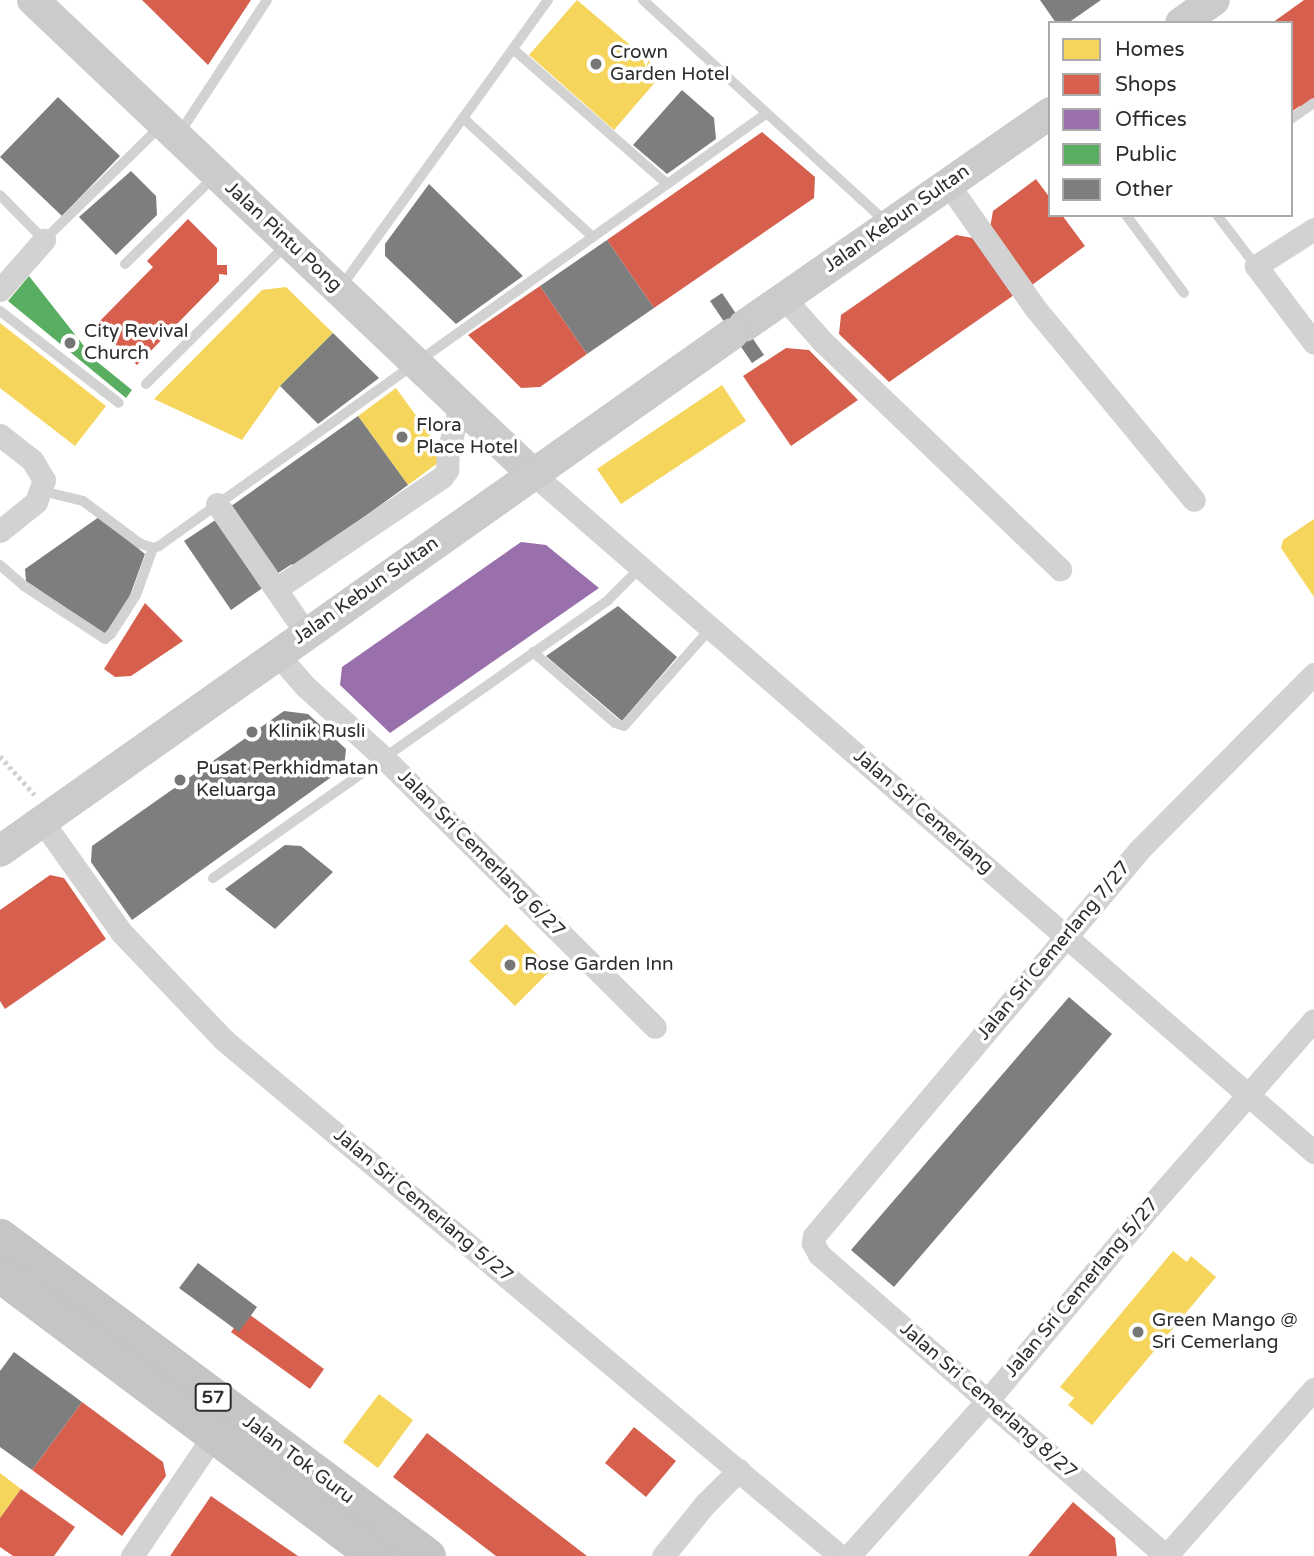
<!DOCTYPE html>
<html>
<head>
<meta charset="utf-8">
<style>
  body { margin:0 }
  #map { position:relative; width:1314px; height:1556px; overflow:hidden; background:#fff; font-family:"Varela Round",sans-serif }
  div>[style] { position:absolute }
  .homes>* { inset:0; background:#f6d55c }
  .shops>* { inset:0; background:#d6604d }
  .offices>* { inset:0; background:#9970ab }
  .public>* { inset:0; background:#5aae61 }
  .building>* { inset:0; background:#7e7e7e }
  .path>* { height:4.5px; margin-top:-2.25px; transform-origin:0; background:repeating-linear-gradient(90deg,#d2d2d2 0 3.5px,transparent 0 7px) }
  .lane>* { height:10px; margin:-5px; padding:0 5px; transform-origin:5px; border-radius:5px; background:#d2d2d2 }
  .street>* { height:23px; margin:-11.5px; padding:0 11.5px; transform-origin:11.5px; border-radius:11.5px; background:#d2d2d2 }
  .secondary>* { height:32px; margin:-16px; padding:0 16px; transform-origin:16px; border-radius:16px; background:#cbcbcb }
  .primary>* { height:37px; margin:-18.5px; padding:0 18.5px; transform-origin:18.5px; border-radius:18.5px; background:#c5c5c5 }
  .dots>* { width:19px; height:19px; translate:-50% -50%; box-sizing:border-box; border:4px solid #fff; border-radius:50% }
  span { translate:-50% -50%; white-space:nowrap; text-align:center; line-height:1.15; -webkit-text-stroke:7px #fff; paint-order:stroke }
  .shield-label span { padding:2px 5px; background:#fff; border:2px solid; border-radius:5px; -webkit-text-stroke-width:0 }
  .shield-label { font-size:18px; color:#2d2d2d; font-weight:700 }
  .poi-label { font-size:19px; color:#2d2d2d }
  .left { translate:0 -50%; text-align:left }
  .street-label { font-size:19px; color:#2d2d2d }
  .legend { position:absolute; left:1048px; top:21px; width:245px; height:196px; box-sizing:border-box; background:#fff; border:2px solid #ababab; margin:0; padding:9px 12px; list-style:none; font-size:21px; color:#2d2d2d }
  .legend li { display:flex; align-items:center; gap:14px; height:35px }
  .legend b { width:35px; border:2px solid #ababab }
</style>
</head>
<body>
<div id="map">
  <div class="homes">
    <div style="clip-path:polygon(577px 0,663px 73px,614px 130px,529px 55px)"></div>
    <div style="clip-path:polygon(286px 287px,333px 333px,280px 386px,242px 440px,154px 399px,262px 290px)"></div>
    <div style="clip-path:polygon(0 323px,106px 406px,75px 446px,0 388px)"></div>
    <div style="clip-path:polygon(722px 385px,746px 421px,621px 504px,597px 469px)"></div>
    <div style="clip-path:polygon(396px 388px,446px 457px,408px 485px,358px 416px)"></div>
    <div style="clip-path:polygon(1314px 519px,1314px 597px,1281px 548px,1283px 540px)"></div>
    <div style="clip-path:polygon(506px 924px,552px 969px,515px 1006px,469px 961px)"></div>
    <div style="clip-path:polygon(1173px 1251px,1187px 1262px,1191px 1256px,1216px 1277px,1092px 1425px,1068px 1405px,1074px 1398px,1060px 1387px)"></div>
    <div style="clip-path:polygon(379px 1394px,413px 1420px,378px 1468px,343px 1442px)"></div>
    <div style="clip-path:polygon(0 1473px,21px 1489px,0 1518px)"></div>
  </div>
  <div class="shops">
    <div style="clip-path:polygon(142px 0,251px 0,208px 65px)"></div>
    <div style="clip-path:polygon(1304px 0,1314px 0,1314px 102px,1303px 110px,1300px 106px,1291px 112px,1291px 23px,1272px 23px)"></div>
    <div style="clip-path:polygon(762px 132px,815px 177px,814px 198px,654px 308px,607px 240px)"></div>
    <div style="clip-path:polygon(1036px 179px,1050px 198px,1050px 215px,1062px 215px,1085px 246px,1032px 285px,990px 228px,993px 211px)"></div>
    <div style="clip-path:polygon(188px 219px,217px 248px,217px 265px,227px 265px,227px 275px,219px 274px,219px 281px,137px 365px,96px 325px,153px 267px,147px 261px)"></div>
    <div style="clip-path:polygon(956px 235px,973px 238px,1014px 295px,889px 382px,839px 334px,841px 315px)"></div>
    <div style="clip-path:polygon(540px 286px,587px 354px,540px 387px,521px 388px,468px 335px)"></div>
    <div style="clip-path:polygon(786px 348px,809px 350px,858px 400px,791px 446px,743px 376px)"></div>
    <div style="clip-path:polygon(145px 603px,183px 641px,131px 676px,115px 677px,104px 669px)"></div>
    <div style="clip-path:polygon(50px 875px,64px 878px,106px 939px,5px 1009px,0 1001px,0 910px)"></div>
    <div style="clip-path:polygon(246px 1312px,324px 1369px,310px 1389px,231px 1332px)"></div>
    <div style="clip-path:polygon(82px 1402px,163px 1462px,166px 1476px,122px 1536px,32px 1470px)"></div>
    <div style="clip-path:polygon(634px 1427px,676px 1461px,646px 1497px,605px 1463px)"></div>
    <div style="clip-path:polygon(427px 1433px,587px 1556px,496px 1556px,393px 1477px)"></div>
    <div style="clip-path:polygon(21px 1489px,75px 1527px,54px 1556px,13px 1556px,0 1547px,0 1518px)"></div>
    <div style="clip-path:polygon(211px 1496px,298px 1556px,170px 1556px)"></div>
    <div style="clip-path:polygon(1073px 1502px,1115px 1538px,1117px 1556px,1028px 1556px)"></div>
  </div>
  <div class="offices">
    <div style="clip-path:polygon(521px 542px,546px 545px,599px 588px,390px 733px,340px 685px,342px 667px)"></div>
  </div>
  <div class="public">
    <div style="clip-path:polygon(29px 276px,95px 360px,132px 390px,126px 398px,8px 301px)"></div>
  </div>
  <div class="building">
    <div style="clip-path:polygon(1040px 0,1101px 0,1068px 23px,1056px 23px)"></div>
    <div style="clip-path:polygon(682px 90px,714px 118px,716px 139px,667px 174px,633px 145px)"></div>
    <div style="clip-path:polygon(58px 97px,120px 156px,62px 216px,0 157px)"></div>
    <div style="clip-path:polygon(131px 171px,156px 196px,157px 215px,116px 255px,79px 217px)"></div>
    <div style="clip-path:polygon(429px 184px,523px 276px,456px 324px,385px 256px,385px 244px)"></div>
    <div style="clip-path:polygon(607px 240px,654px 308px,587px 354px,540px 286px)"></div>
    <div style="clip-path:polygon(722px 293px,764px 355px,752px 363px,710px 301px)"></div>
    <div style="clip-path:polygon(333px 333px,379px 378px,318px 424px,280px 386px)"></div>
    <div style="clip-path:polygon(358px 416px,408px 485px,294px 568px,292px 564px,275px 575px,227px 509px)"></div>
    <div style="clip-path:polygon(99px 517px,145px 554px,129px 598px,106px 635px,26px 581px,25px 569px)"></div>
    <div style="clip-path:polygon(217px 519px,264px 587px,231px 610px,184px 541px)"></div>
    <div style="clip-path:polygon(618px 606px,677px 657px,622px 721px,546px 656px)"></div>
    <div style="clip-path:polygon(284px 711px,308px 714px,346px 749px,344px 768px,132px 920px,91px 862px,92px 846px)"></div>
    <div style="clip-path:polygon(285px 845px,301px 846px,333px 872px,275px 929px,225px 889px)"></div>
    <div style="clip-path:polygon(1069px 997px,1112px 1034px,894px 1287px,851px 1250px)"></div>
    <div style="clip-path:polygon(198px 1263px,257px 1307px,239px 1332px,179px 1288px)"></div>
    <div style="clip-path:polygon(14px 1352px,82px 1402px,32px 1470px,0 1447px,0 1371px)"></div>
  </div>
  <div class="path">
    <div style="left:0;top:756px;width:52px;rotate:48.1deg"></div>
  </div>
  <div class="lane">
    <div style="left:643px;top:0;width:331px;rotate:42.4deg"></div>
    <div style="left:513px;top:49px;width:205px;rotate:41.2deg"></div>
    <div style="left:463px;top:118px;width:176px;rotate:42.5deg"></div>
    <div style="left:1291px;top:119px;width:28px;rotate:-35deg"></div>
    <div style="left:179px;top:134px;width:160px;rotate:-56.7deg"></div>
    <div style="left:0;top:195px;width:63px;rotate:45.6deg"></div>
    <div style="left:44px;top:240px;width:163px;rotate:-44.3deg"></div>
    <div style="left:1126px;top:215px;width:97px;rotate:53.4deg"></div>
    <div style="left:1217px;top:215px;width:64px;rotate:52.6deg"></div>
    <div style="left:125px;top:264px;width:126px;rotate:-44.4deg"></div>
    <div style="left:341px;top:287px;width:354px;rotate:-54.2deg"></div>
    <div style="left:0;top:311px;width:150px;rotate:37.7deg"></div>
    <div style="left:146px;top:384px;width:199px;rotate:-44.8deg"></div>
    <div style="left:42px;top:491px;width:42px;rotate:13.7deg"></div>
    <div style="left:83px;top:501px;width:72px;rotate:36.6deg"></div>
    <div style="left:141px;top:544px;width:13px;rotate:18deg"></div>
    <div style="left:153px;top:548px;width:6px;rotate:-18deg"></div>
    <div style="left:159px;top:546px;width:746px;rotate:-35.46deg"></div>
    <div style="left:0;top:565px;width:32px;rotate:41deg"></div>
    <div style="left:24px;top:586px;width:97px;rotate:33.2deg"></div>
    <div style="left:105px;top:639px;width:8px;rotate:-40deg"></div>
    <div style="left:111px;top:634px;width:46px;rotate:-57.3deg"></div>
    <div style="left:136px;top:595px;width:50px;rotate:-70.1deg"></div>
    <div style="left:533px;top:652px;width:108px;rotate:40.9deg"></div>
    <div style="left:615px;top:723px;width:9px;rotate:18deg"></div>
    <div style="left:624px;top:726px;width:131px;rotate:-48.4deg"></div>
    <div style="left:213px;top:878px;width:483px;rotate:-35.1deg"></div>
    <div style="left:608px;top:600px;width:47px;rotate:-45deg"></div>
  </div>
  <div class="street">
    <div style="left:948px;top:184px;width:151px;rotate:54.9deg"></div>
    <div style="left:1035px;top:308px;width:249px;rotate:50.4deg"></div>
    <div style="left:1314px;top:229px;width:69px;rotate:147.5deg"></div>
    <div style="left:1256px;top:266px;width:96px;rotate:53deg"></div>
    <div style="left:0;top:290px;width:67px;rotate:-48.7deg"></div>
    <div style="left:784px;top:298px;width:57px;rotate:48.5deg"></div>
    <div style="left:822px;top:341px;width:330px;rotate:43.8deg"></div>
    <div style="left:0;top:435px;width:41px;rotate:38deg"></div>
    <div style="left:32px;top:460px;width:23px;rotate:59deg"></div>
    <div style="left:44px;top:480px;width:23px;rotate:110deg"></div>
    <div style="left:36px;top:502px;width:46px;rotate:141.1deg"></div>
    <div style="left:532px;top:473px;width:1036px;rotate:40.97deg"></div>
    <div style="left:217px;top:504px;width:157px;rotate:55.4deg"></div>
    <div style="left:276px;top:589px;width:200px;rotate:-34deg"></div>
    <div style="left:442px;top:477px;width:9px;rotate:-54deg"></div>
    <div style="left:447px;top:470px;width:18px;rotate:-87deg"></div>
    <div style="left:448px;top:452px;width:49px;rotate:-75.7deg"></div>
    <div style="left:277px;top:654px;width:43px;rotate:48.8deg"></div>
    <div style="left:305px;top:686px;width:105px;rotate:42.3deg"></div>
    <div style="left:383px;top:757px;width:383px;rotate:44.8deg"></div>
    <div style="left:42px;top:821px;width:138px;rotate:54.5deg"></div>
    <div style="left:122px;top:933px;width:148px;rotate:46.4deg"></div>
    <div style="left:224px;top:1040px;width:804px;rotate:39.95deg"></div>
    <div style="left:132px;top:1556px;width:146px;rotate:-55.9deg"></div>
    <div style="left:663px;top:1556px;width:67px;rotate:-51.1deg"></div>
    <div style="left:705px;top:1504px;width:48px;rotate:-45deg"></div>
    <div style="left:849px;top:1556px;width:209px;rotate:-48.3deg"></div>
    <div style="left:988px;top:1400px;width:246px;rotate:-50.1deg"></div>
    <div style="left:1146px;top:1211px;width:254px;rotate:-48.7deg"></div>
    <div style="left:1166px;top:1556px;width:460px;rotate:-139deg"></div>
    <div style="left:819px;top:1254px;width:13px;rotate:-119deg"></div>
    <div style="left:813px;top:1243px;width:7px;rotate:-82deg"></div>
    <div style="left:814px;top:1236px;width:506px;rotate:-49.89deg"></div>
    <div style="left:1140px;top:849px;width:247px;rotate:-45.2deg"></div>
    <div style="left:1166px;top:1556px;width:223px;rotate:-48.5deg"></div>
  </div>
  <div class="secondary">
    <div style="left:33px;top:0;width:688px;rotate:43.47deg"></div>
    <div style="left:1181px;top:23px;width:40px;rotate:-34.9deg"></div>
    <div style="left:744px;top:326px;width:373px;rotate:-34.8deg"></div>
    <div style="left:0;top:851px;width:896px;rotate:-35.23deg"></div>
  </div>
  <div class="primary">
    <div style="left:0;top:1237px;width:533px;rotate:36.76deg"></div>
    <div style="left:0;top:1274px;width:470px;rotate:36.9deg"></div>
  </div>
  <div class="dots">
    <div style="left:596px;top:64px;background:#767676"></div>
    <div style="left:70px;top:343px;background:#767676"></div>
    <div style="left:402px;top:437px;background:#767676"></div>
    <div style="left:252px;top:732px;background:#767676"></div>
    <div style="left:180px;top:780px;background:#767676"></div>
    <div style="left:510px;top:965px;background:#767676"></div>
    <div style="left:1138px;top:1332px;background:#767676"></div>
  </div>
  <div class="shield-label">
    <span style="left:213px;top:1397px">57</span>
  </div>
  <div class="poi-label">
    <span class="left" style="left:610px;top:64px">Crown<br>Garden Hotel</span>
    <span class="left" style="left:84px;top:343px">City Revival<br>Church</span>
    <span class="left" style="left:416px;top:437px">Flora<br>Place Hotel</span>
    <span class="left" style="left:268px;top:732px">Klinik Rusli</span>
    <span class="left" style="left:196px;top:780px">Pusat Perkhidmatan<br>Keluarga</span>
    <span class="left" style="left:524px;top:965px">Rose Garden Inn</span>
    <span class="left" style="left:1152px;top:1332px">Green Mango @<br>Sri Cemerlang</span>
  </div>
  <div class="street-label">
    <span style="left:897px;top:219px;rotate:-35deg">Jalan Kebun Sultan</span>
    <span style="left:283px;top:237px;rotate:43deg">Jalan Pintu Pong</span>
    <span style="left:366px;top:591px;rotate:-35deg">Jalan Kebun Sultan</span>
    <span style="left:923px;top:812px;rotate:41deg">Jalan Sri Cemerlang</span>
    <span style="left:481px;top:854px;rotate:45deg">Jalan Sri Cemerlang 6/27</span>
    <span style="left:1054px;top:951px;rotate:-50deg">Jalan Sri Cemerlang 7/27</span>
    <span style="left:423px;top:1206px;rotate:40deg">Jalan Sri Cemerlang 5/27</span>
    <span style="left:1082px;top:1288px;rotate:-50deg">Jalan Sri Cemerlang 5/27</span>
    <span style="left:988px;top:1401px;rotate:41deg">Jalan Sri Cemerlang 8/27</span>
    <span style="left:298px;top:1460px;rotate:37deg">Jalan Tok Guru</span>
  </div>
  <ul class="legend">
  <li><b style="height:19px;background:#f6d55c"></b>Homes</li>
  <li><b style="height:19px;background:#d6604d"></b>Shops</li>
  <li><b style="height:19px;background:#9970ab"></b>Offices</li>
  <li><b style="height:19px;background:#5aae61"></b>Public</li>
  <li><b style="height:19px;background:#7e7e7e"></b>Other</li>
  </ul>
</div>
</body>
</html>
